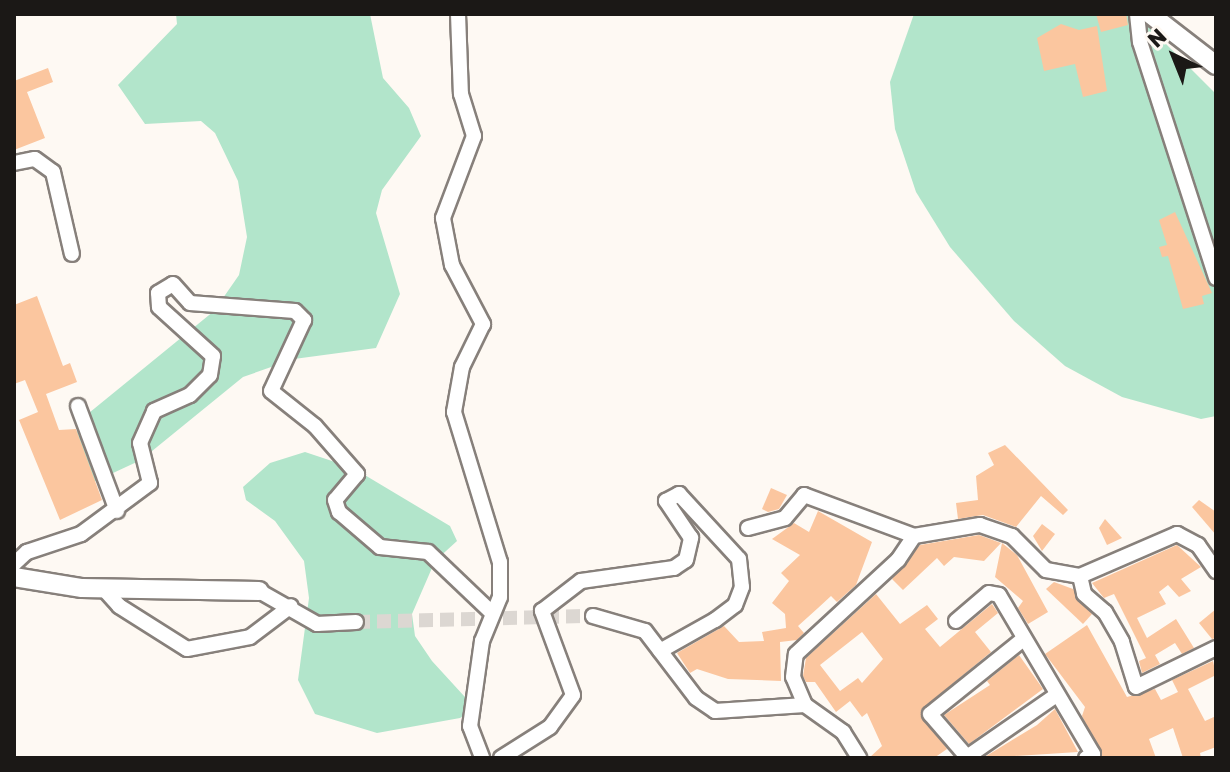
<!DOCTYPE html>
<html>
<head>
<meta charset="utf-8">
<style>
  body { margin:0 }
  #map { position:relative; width:1230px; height:772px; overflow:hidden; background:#fef9f3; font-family:Rubik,sans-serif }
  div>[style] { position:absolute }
  .green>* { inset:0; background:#b2e5cb }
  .building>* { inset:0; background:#fbc69f }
  .minor-tunnel>* { height:14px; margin-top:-7px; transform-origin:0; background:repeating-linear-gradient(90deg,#dcd7d2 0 14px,transparent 0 21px) }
  .roads { filter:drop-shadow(2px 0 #87807b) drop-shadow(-2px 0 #87807b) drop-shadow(0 2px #87807b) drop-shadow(0 -2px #87807b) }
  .minor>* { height:14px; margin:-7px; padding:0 7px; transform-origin:7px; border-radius:7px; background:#fff }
  .tertiary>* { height:18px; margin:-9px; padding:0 9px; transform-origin:9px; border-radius:9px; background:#fff }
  span { translate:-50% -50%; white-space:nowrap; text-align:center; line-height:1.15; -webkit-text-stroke:6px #fef9f3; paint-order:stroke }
  .frame { position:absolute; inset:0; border:16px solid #1b1816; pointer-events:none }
  .north { position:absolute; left:1134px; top:16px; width:80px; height:80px; -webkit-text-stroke:6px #fef9f3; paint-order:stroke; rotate:317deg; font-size:22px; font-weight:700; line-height:32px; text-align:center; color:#1b1816 }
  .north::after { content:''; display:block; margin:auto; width:28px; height:36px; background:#1b1816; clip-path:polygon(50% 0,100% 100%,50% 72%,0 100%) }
</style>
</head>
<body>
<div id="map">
  <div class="green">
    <div style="clip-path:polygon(176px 14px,370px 14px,383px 78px,409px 108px,421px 136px,382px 190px,376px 213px,400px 294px,376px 348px,294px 359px,243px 377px,141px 460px,83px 487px,71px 446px,84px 417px,214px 311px,239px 275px,247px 237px,238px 181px,215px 133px,201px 121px,145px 124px,118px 85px,177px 24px)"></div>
    <div style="clip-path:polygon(914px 14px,1136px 14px,1216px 94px,1216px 416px,1201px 419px,1122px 397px,1065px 366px,1014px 321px,950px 247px,916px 192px,895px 129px,890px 82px)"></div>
    <div style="clip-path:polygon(305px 452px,353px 468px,450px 526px,457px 541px,435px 561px,412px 614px,415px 636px,432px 661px,475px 708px,460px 718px,377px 733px,315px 714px,298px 680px,309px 598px,304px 561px,275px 521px,246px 500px,243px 487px,270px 463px)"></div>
  </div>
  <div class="building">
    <div style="clip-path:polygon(1096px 14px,1126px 14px,1128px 25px,1101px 32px)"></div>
    <div style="clip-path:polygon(1061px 24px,1079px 30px,1097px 26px,1107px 91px,1083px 97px,1075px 64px,1044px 71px,1037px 38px)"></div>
    <div style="clip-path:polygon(48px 68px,53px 82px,27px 92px,45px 138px,14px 150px,14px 81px)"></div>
    <div style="clip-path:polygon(1175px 212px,1212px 293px,1202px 296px,1204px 304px,1183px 309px,1168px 256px,1162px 257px,1159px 247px,1167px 245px,1159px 220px)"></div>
    <div style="clip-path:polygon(37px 296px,63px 366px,70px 363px,77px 382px,46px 394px,59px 430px,76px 429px,102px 500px,60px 520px,19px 420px,38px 412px,25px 380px,14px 384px,14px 305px)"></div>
    <div style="clip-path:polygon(1005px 445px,1068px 510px,1063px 515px,1041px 496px,1016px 527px,983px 515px,958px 519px,956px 503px,978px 500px,976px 476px,994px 465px,988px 453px)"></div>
    <div style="clip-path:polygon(771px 488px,787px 495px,779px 509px,768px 512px,762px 509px)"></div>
    <div style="clip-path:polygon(1199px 500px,1216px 512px,1216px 535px,1192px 507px)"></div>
    <div style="clip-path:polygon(818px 511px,872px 542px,856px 585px,837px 602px,831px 596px,818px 608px,798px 626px,804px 633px,797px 640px,780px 642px,781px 681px,728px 679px,697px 669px,690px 673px,677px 653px,724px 626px,739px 642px,764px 641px,762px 632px,786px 628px,785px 614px,772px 603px,789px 581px,781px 573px,800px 555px,772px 539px,794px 523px,809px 532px)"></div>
    <div style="clip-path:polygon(1105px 519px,1122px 538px,1107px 545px,1099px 528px)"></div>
    <div style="clip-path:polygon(1042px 524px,1055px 534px,1042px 551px,1033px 536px)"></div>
    <div style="clip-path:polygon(979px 535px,1001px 543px,984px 561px,954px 557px,944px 566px,937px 558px,903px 590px,892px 579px,920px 545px)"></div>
    <div style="clip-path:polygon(1002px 543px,1017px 555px,1048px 612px,1028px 624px,1018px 608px,1023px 601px,995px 577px)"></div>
    <div style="clip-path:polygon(1177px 545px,1201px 567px,1181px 579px,1191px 591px,1179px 597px,1168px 585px,1159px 592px,1166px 604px,1137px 618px,1147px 638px,1176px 619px,1194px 648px,1182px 654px,1175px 643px,1155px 655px,1160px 664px,1142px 673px,1139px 661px,1146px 658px,1114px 594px,1104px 598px,1092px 583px)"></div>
    <div style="clip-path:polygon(1054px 582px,1073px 589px,1092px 614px,1083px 624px,1046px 589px)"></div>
    <div style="clip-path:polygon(evenodd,876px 594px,900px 624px,927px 605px,938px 619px,925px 629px,940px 647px,992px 604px,998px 613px,975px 632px,991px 652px,921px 710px,947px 749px,934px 758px,869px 758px,882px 746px,867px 713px,862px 717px,850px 701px,836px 712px,815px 682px,806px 682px,803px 676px,806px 658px,876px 594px,862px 632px,883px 659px,862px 683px,858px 678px,840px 691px,820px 665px,862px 632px)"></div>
    <div style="clip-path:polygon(1216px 609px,1216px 638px,1212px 639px,1199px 623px)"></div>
    <div style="clip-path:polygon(1087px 625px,1127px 697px,1155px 689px,1161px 700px,1178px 692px,1172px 680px,1213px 661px,1216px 675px,1188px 689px,1205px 721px,1216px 716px,1216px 747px,1200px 753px,1201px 758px,1183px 758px,1173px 728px,1149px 739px,1156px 758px,1102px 758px,1082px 716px,1085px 707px,1045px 654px)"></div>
    <div style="clip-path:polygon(1019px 655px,1043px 689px,969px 744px,944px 715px,990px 685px,987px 681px)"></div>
    <div style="clip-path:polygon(1055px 709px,1078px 752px,983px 758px,1037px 725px)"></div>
  </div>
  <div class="minor-tunnel">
    <div style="left:356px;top:622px;width:237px;rotate:-1.5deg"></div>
  </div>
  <div class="roads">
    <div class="minor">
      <div style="left:458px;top:14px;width:80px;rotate:87.9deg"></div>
      <div style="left:461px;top:94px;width:44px;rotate:72.8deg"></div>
      <div style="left:474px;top:136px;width:88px;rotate:110.7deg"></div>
      <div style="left:443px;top:218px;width:48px;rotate:79.2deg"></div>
      <div style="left:452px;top:265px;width:67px;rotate:62.3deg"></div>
      <div style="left:483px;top:324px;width:48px;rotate:116deg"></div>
      <div style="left:462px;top:367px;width:46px;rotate:100.1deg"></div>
      <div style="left:454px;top:412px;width:157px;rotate:73deg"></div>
      <div style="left:500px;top:562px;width:35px;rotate:90deg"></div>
      <div style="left:500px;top:597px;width:48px;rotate:112.2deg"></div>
      <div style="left:482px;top:641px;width:86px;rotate:98deg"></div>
      <div style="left:470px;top:726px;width:34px;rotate:69deg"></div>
      <div style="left:1137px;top:14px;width:28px;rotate:84deg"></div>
      <div style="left:1140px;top:42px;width:248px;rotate:72.1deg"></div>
      <div style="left:14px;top:163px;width:21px;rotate:-11deg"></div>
      <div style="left:35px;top:159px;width:22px;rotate:36deg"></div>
      <div style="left:53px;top:172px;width:84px;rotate:77deg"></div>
      <div style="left:78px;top:406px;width:112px;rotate:69.6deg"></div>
      <div style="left:748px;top:528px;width:38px;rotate:-15deg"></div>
      <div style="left:785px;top:518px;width:30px;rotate:-50deg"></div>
      <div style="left:804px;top:495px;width:117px;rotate:20.4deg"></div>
      <div style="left:14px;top:564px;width:18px;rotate:-43deg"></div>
      <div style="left:27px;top:552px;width:57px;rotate:-18.4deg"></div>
      <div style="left:81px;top:534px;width:86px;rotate:-36.5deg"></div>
      <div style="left:150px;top:483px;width:41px;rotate:-104deg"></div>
      <div style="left:140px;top:443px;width:35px;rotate:-66deg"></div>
      <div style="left:154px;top:411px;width:39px;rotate:-24deg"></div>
      <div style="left:190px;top:395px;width:28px;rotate:-45deg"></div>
      <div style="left:210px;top:375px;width:19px;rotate:-81deg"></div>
      <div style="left:213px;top:356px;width:73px;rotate:-137.8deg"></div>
      <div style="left:159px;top:307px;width:14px;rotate:-94deg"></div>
      <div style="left:158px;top:293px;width:17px;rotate:-31deg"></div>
      <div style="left:173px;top:284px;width:25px;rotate:48deg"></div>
      <div style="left:190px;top:303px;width:105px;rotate:4.4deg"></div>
      <div style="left:295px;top:311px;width:13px;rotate:45deg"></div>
      <div style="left:304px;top:320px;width:78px;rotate:114.9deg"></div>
      <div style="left:271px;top:391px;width:56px;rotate:38.5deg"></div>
      <div style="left:315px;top:426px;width:64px;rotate:48.8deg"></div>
      <div style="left:357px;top:474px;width:34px;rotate:130deg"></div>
      <div style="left:335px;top:500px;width:13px;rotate:72deg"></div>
      <div style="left:339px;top:512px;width:54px;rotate:40.5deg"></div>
      <div style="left:380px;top:547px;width:48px;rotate:5.9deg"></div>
      <div style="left:428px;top:552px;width:88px;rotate:43.6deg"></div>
      <div style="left:1080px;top:576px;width:18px;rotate:77deg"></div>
      <div style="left:1084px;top:594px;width:28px;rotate:41deg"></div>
      <div style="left:1105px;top:612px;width:34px;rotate:60deg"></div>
      <div style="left:1122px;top:642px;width:47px;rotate:72.7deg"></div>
      <div style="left:1136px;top:687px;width:89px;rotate:-26deg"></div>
      <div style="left:103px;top:588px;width:24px;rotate:48deg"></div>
      <div style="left:119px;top:606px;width:80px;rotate:32.3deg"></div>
      <div style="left:187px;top:649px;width:64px;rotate:-10.8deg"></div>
      <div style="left:250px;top:637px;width:51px;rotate:-37.1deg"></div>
      <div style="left:259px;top:591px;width:67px;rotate:29.6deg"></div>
      <div style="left:317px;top:624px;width:39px;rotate:-3deg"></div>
      <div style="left:593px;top:616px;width:54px;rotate:16.1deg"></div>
      <div style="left:645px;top:631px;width:84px;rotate:52.7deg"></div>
      <div style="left:696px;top:698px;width:23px;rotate:34deg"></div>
      <div style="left:715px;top:711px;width:90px;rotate:-3.8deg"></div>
      <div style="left:805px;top:705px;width:47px;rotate:35.4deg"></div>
      <div style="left:843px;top:732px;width:31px;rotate:58deg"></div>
      <div style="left:956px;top:621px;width:43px;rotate:-40.3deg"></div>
      <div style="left:989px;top:593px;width:10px;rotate:11deg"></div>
      <div style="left:999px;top:595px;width:185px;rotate:59.4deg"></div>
      <div style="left:1093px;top:754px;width:8px;rotate:150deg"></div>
      <div style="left:805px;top:705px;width:30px;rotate:-113deg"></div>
      <div style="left:793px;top:677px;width:23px;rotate:-83deg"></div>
      <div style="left:796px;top:654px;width:139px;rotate:-42.7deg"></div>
      <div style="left:898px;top:560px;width:29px;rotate:-56deg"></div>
      <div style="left:914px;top:536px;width:67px;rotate:-9.5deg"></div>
      <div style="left:980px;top:525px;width:34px;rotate:19deg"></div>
      <div style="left:1012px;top:536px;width:48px;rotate:45deg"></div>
      <div style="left:1046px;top:570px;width:35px;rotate:10deg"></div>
      <div style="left:1080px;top:576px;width:106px;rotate:-23.4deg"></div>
      <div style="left:1177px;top:534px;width:24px;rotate:28deg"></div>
      <div style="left:1198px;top:545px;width:32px;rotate:55deg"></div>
      <div style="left:967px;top:757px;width:107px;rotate:-34.7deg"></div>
      <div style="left:501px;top:758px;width:58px;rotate:-32.3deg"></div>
      <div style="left:550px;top:727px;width:39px;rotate:-54deg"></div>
      <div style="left:573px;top:695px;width:90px;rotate:-110.3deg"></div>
      <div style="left:542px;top:611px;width:49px;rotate:-37.6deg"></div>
      <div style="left:581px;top:581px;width:94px;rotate:-8deg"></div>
      <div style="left:674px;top:568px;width:14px;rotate:-34deg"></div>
      <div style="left:686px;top:560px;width:23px;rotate:-77deg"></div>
      <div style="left:691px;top:538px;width:45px;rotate:-124deg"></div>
      <div style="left:666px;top:501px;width:15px;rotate:-28deg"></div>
      <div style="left:679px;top:494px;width:88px;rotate:47.3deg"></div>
      <div style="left:739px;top:559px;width:28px;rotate:84deg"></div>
      <div style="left:742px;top:587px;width:19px;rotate:111deg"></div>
      <div style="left:735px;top:605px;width:25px;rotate:143deg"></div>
      <div style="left:715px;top:620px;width:63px;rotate:150.6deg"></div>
      <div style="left:968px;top:758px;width:58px;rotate:-130.8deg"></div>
      <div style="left:930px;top:714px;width:118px;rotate:-38.8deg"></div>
    </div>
    <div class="tertiary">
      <div style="left:1150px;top:14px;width:83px;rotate:37.7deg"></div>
      <div style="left:14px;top:577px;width:69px;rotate:9.2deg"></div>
      <div style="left:82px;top:588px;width:177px;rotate:1deg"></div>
    </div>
  </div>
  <div class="frame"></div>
  <div class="north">N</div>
</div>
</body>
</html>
